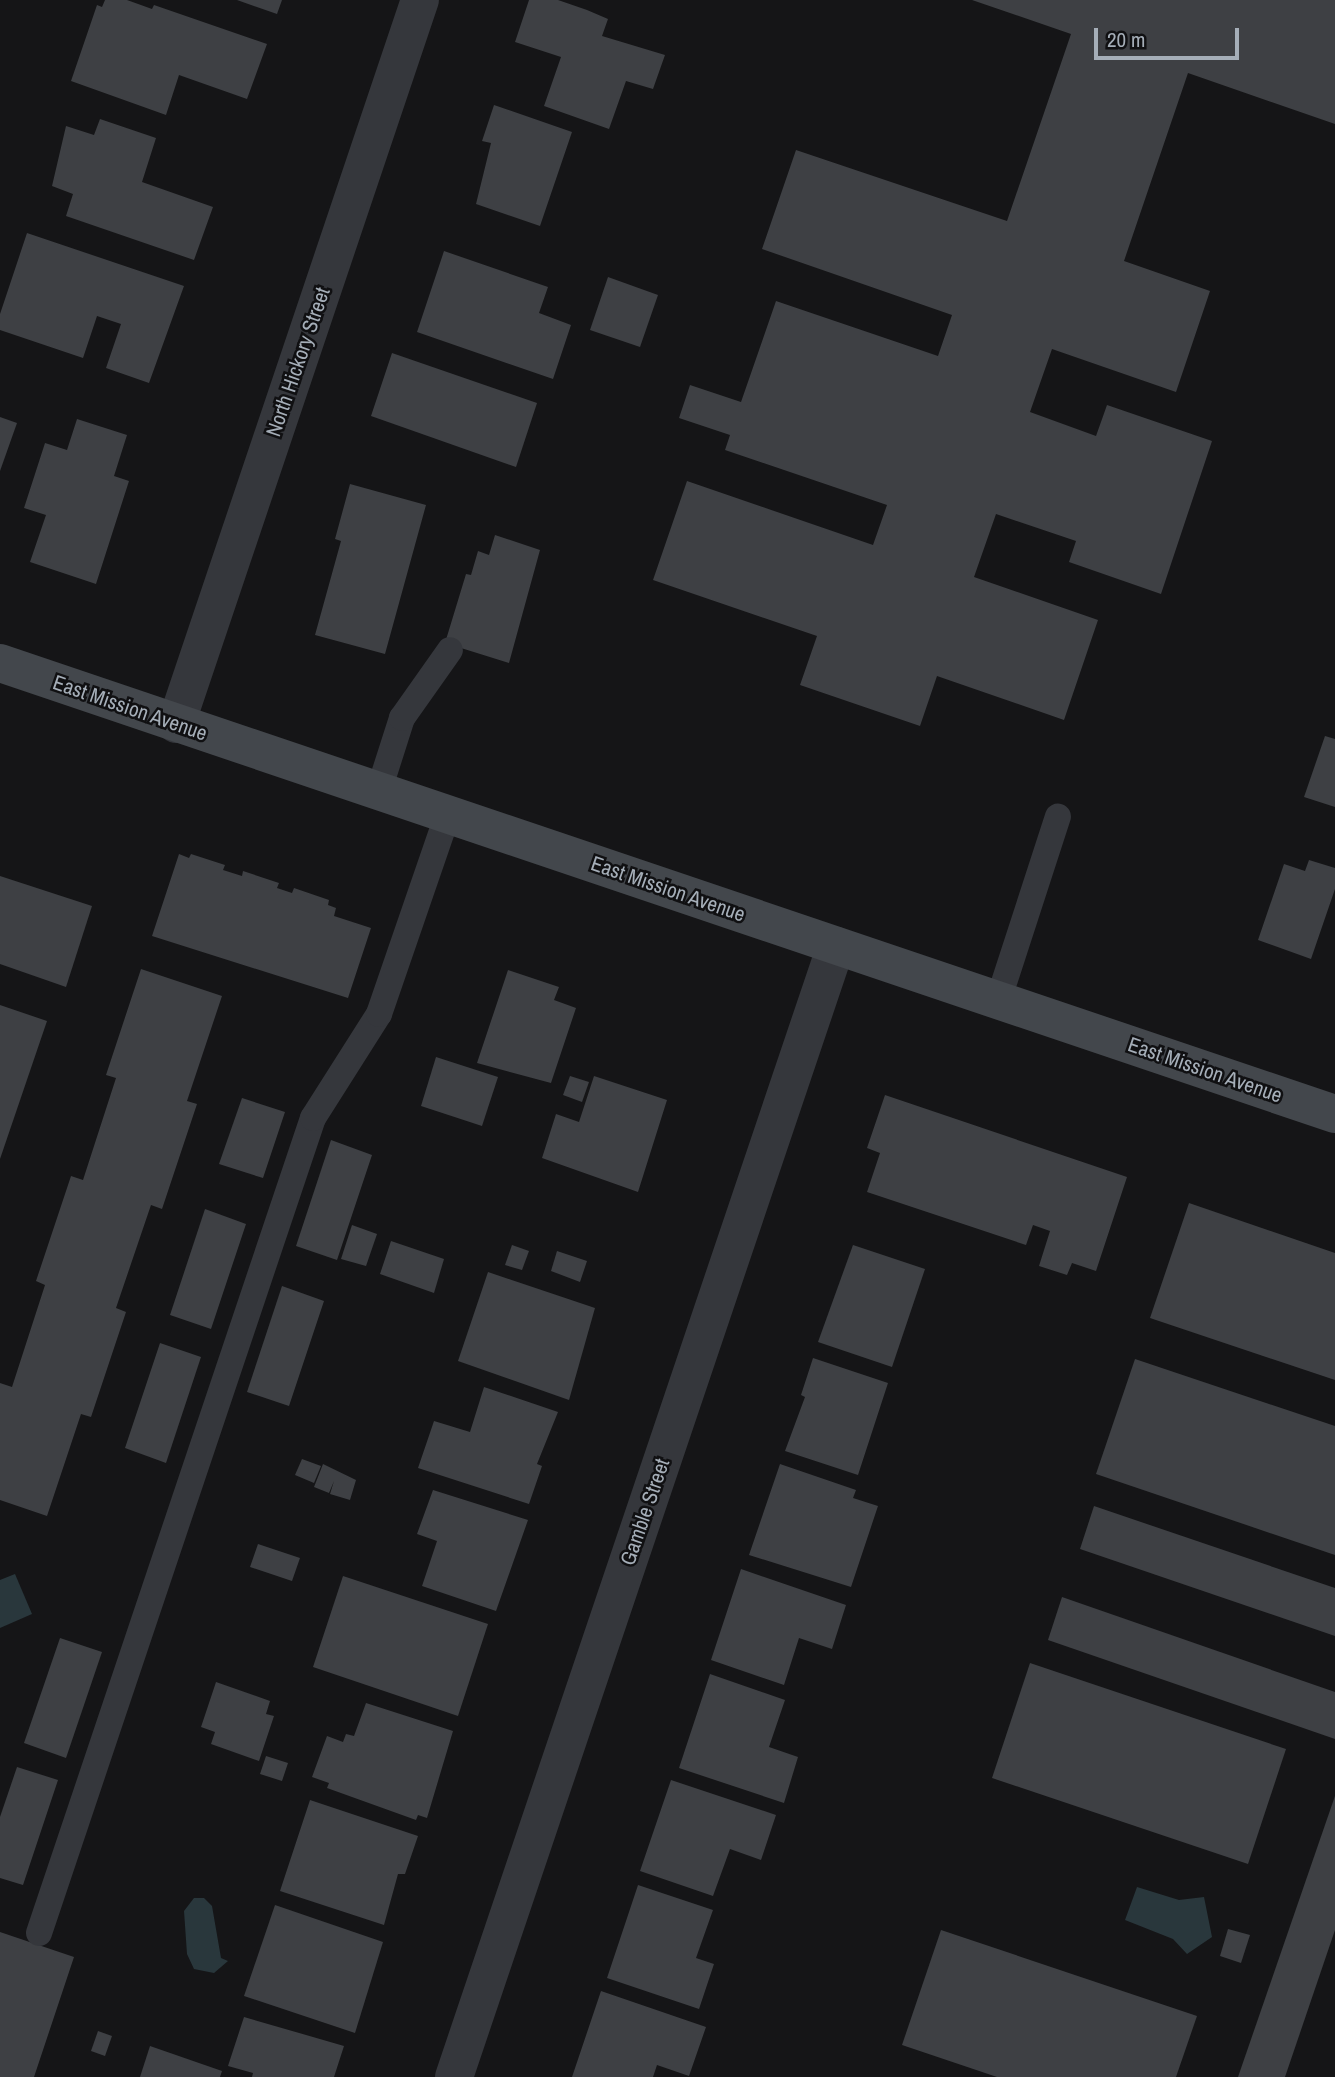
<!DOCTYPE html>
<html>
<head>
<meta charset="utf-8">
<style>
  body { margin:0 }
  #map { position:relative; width:1335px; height:2077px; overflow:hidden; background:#151517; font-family:"Archivo Narrow",sans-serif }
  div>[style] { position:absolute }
  .water>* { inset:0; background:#29373c }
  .building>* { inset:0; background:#3e4044 }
  .service>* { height:26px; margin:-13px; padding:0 13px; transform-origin:13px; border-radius:13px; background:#35373c }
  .minor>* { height:38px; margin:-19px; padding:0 19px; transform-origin:19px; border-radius:19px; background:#35373c }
  .tertiary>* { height:38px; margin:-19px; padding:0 19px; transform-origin:19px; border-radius:19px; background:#35373c }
  .secondary>* { height:38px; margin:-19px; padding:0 19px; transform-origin:19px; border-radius:19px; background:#43474c }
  span { translate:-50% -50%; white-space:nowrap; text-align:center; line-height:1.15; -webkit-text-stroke:5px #101012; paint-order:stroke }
  .street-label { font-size:21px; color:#a5aeb8 }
  .scale { position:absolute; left:1094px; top:28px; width:145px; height:32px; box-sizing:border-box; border:4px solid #a5aeb8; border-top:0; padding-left:9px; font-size:21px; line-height:24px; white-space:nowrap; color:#a5aeb8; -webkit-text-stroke:5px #101012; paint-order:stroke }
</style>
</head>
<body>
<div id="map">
  <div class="water">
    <div style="clip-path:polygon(15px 1574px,32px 1614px,0 1628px,0 1580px)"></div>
    <div style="clip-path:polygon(1137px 1887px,1179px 1900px,1204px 1897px,1212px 1937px,1187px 1954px,1173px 1939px,1125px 1920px)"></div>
    <div style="clip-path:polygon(194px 1898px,204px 1898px,212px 1906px,221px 1958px,228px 1961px,214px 1973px,194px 1969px,187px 1954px,184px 1911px)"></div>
  </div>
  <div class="building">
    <div style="clip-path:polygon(105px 0,127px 0,152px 9px,154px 5px,267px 44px,247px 99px,179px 75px,166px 115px,71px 81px,97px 5px,102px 7px)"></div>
    <div style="clip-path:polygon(237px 0,282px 0,277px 14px)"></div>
    <div style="clip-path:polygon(529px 0,558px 0,587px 10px,608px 19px,602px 36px,665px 55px,653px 89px,626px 81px,609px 129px,544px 106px,561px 57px,515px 42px)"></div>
    <div style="clip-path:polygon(972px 0,1335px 0,1335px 124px,1188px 73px,1124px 261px,1210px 291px,1176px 392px,1052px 349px,1030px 412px,1096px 436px,1107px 405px,1212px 441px,1161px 594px,1069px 562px,1076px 541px,996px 514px,974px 577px,1098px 620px,1064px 720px,937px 676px,920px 726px,800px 685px,817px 636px,653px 580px,687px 481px,873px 545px,887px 505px,725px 450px,730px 435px,679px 418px,690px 385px,741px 402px,776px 301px,938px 356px,952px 315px,762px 249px,796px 150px,1007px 221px,1071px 34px)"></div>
    <div style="clip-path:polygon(494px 105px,572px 132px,540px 226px,476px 204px,491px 143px,482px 141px)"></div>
    <div style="clip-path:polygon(100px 119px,156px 138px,142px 182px,213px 207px,194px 260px,66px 216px,73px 194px,52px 186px,66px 126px,94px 135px)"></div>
    <div style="clip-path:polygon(27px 233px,184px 286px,149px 383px,106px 368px,121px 324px,97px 316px,83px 358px,0 330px,0 314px)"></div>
    <div style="clip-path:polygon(444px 251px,548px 287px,539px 313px,571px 325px,553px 379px,417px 332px)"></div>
    <div style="clip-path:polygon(608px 277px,658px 295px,640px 347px,590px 330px)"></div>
    <div style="clip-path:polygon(392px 353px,537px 403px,516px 467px,371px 416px)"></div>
    <div style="clip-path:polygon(0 417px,17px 423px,0 471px)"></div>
    <div style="clip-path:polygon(77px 419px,127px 435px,114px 476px,129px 481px,96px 584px,30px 562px,46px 515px,24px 508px,45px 443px,67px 450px)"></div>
    <div style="clip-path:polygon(350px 484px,426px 505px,385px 654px,315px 635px,341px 541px,335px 539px)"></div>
    <div style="clip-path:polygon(495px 535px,540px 550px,509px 663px,445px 643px,466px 574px,471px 575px,478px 551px,489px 555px)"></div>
    <div style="clip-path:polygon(1325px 736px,1335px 739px,1335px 807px,1304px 797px)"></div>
    <div style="clip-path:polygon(179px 854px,189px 858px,191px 854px,225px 865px,223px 870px,242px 876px,243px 871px,279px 883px,277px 888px,292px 893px,294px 888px,329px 900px,328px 905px,336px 908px,334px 916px,371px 928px,348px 998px,152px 936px)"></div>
    <div style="clip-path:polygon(1309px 860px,1335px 868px,1335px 889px,1311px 959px,1258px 940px,1284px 864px,1305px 871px)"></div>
    <div style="clip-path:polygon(0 876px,92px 906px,66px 987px,0 964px)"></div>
    <div style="clip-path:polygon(141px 969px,222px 996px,187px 1101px,197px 1104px,162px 1209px,151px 1205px,116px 1308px,126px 1312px,91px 1417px,81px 1414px,47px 1516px,0 1500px,0 1383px,12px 1387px,45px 1285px,36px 1281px,71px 1176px,83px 1180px,116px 1078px,106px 1075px)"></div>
    <div style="clip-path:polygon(508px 970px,559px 987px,554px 1000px,576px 1008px,551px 1083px,477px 1063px)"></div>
    <div style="clip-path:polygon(0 1005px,47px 1021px,0 1159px)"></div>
    <div style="clip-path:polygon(436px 1057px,498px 1077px,482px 1126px,421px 1106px)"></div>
    <div style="clip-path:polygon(570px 1076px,589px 1082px,582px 1102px,563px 1095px)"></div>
    <div style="clip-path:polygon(594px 1076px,667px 1100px,638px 1192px,542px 1158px,556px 1114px,579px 1122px)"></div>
    <div style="clip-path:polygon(885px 1095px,1127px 1177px,1096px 1271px,1072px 1263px,1067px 1275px,1039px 1266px,1050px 1231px,1033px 1225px,1026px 1245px,867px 1192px,880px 1153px,867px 1148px)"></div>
    <div style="clip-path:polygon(242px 1098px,285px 1112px,263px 1178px,219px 1164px)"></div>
    <div style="clip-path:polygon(331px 1140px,372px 1155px,337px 1260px,296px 1246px)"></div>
    <div style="clip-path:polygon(1189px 1203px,1335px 1253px,1335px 1380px,1150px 1318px)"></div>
    <div style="clip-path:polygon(205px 1209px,246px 1224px,211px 1329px,170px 1315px)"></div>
    <div style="clip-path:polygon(352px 1225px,377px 1234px,366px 1266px,341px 1259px)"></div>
    <div style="clip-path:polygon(391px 1241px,444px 1259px,434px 1293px,380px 1274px)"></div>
    <div style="clip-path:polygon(512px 1245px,529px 1251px,522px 1270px,505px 1265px)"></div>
    <div style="clip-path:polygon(853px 1245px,925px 1269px,892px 1367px,818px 1342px)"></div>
    <div style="clip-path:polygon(557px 1251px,587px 1261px,580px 1282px,551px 1271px)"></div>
    <div style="clip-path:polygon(488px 1272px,595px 1308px,569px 1400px,458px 1361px)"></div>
    <div style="clip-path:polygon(282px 1286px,324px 1301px,289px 1406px,247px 1392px)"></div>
    <div style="clip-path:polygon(160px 1343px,201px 1357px,166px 1463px,125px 1448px)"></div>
    <div style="clip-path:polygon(813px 1358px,888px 1383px,858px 1475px,785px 1451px,805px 1397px,801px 1395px)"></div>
    <div style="clip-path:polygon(1135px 1359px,1335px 1426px,1335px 1555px,1096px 1474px)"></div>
    <div style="clip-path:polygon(484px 1387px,558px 1412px,537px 1464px,542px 1466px,529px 1504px,418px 1468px,434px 1421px,470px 1432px)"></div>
    <div style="clip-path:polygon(302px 1459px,321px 1466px,314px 1483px,295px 1475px)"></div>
    <div style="clip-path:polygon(323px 1464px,356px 1480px,350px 1500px,330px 1494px,334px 1481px,329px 1493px,314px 1487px)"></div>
    <div style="clip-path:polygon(780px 1464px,856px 1490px,853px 1498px,878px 1506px,851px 1587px,749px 1555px)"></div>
    <div style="clip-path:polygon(433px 1490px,528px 1520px,496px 1611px,422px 1586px,437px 1541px,417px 1534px)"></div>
    <div style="clip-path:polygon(1094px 1506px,1335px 1588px,1335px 1636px,1080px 1549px)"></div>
    <div style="clip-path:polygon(258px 1544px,300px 1558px,292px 1581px,250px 1567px)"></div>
    <div style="clip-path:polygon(741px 1569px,846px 1605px,832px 1649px,799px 1638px,784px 1685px,711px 1660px)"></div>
    <div style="clip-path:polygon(343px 1576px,488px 1624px,458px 1716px,313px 1667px)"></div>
    <div style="clip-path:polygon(1062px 1597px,1335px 1692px,1335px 1739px,1048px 1640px)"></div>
    <div style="clip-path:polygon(60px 1638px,102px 1652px,66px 1758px,24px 1743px)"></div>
    <div style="clip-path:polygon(1030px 1663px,1286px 1749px,1248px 1864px,992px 1778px)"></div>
    <div style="clip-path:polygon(710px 1674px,785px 1700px,769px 1747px,798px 1757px,784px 1803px,679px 1768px)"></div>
    <div style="clip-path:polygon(216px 1682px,270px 1701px,266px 1714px,274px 1716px,259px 1761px,211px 1744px,215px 1732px,201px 1727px)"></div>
    <div style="clip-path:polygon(366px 1703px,453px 1731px,427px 1818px,418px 1815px,416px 1820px,327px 1788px,329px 1783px,312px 1777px,327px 1736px,343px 1742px,346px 1734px,354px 1736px)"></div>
    <div style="clip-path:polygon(266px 1756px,288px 1763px,282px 1781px,260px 1774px)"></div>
    <div style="clip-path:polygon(17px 1767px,58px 1780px,23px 1885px,0 1878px,0 1817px)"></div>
    <div style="clip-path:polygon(671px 1780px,776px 1815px,761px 1860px,730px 1849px,713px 1896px,640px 1871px)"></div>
    <div style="clip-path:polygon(1335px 1796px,1335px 1930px,1285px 2077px,1238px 2077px)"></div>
    <div style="clip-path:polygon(310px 1800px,418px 1836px,405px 1874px,398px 1874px,384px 1925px,280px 1891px)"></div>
    <div style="clip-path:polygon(638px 1885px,713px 1910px,696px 1958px,714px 1964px,699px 2009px,607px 1978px)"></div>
    <div style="clip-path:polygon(275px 1905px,383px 1942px,355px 2033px,244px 1996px)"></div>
    <div style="clip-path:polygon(1228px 1929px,1250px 1935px,1241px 1963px,1220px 1956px)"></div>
    <div style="clip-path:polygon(941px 1930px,1197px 2016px,1176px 2077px,997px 2077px,902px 2045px)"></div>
    <div style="clip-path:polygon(0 1932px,74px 1957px,34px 2077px,0 2077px)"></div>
    <div style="clip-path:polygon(601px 1991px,706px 2027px,689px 2076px,657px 2065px,653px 2077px,572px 2077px)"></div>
    <div style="clip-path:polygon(244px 2017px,344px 2046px,334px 2077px,252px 2077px,253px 2073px,228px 2066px)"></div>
    <div style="clip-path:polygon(98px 2031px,112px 2036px,105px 2056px,91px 2051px)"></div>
    <div style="clip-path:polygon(150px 2046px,222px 2071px,220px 2077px,140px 2077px)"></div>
  </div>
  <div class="service">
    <div style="left:379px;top:790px;width:76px;rotate:-72.3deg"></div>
    <div style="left:402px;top:718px;width:83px;rotate:-54.8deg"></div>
    <div style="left:998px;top:1001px;width:194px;rotate:-72deg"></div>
    <div style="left:39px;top:1933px;width:860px;rotate:-71.42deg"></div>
    <div style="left:313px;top:1118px;width:123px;rotate:-57.6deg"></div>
    <div style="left:379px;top:1014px;width:212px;rotate:-71deg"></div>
  </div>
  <div class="minor">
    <div style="left:454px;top:2077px;width:1194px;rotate:-71.34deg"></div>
  </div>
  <div class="tertiary">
    <div style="left:176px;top:724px;width:764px;rotate:-71.38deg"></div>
  </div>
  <div class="secondary">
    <div style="left:0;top:663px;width:1409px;rotate:18.67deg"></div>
  </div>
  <div class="street-label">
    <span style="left:298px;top:362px;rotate:-71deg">North Hickory Street</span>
    <span style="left:130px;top:708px;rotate:19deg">East Mission Avenue</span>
    <span style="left:668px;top:889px;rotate:19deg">East Mission Avenue</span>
    <span style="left:1205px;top:1070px;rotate:19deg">East Mission Avenue</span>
    <span style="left:645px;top:1512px;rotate:-71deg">Gamble Street</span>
  </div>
  <div class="scale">20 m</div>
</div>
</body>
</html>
